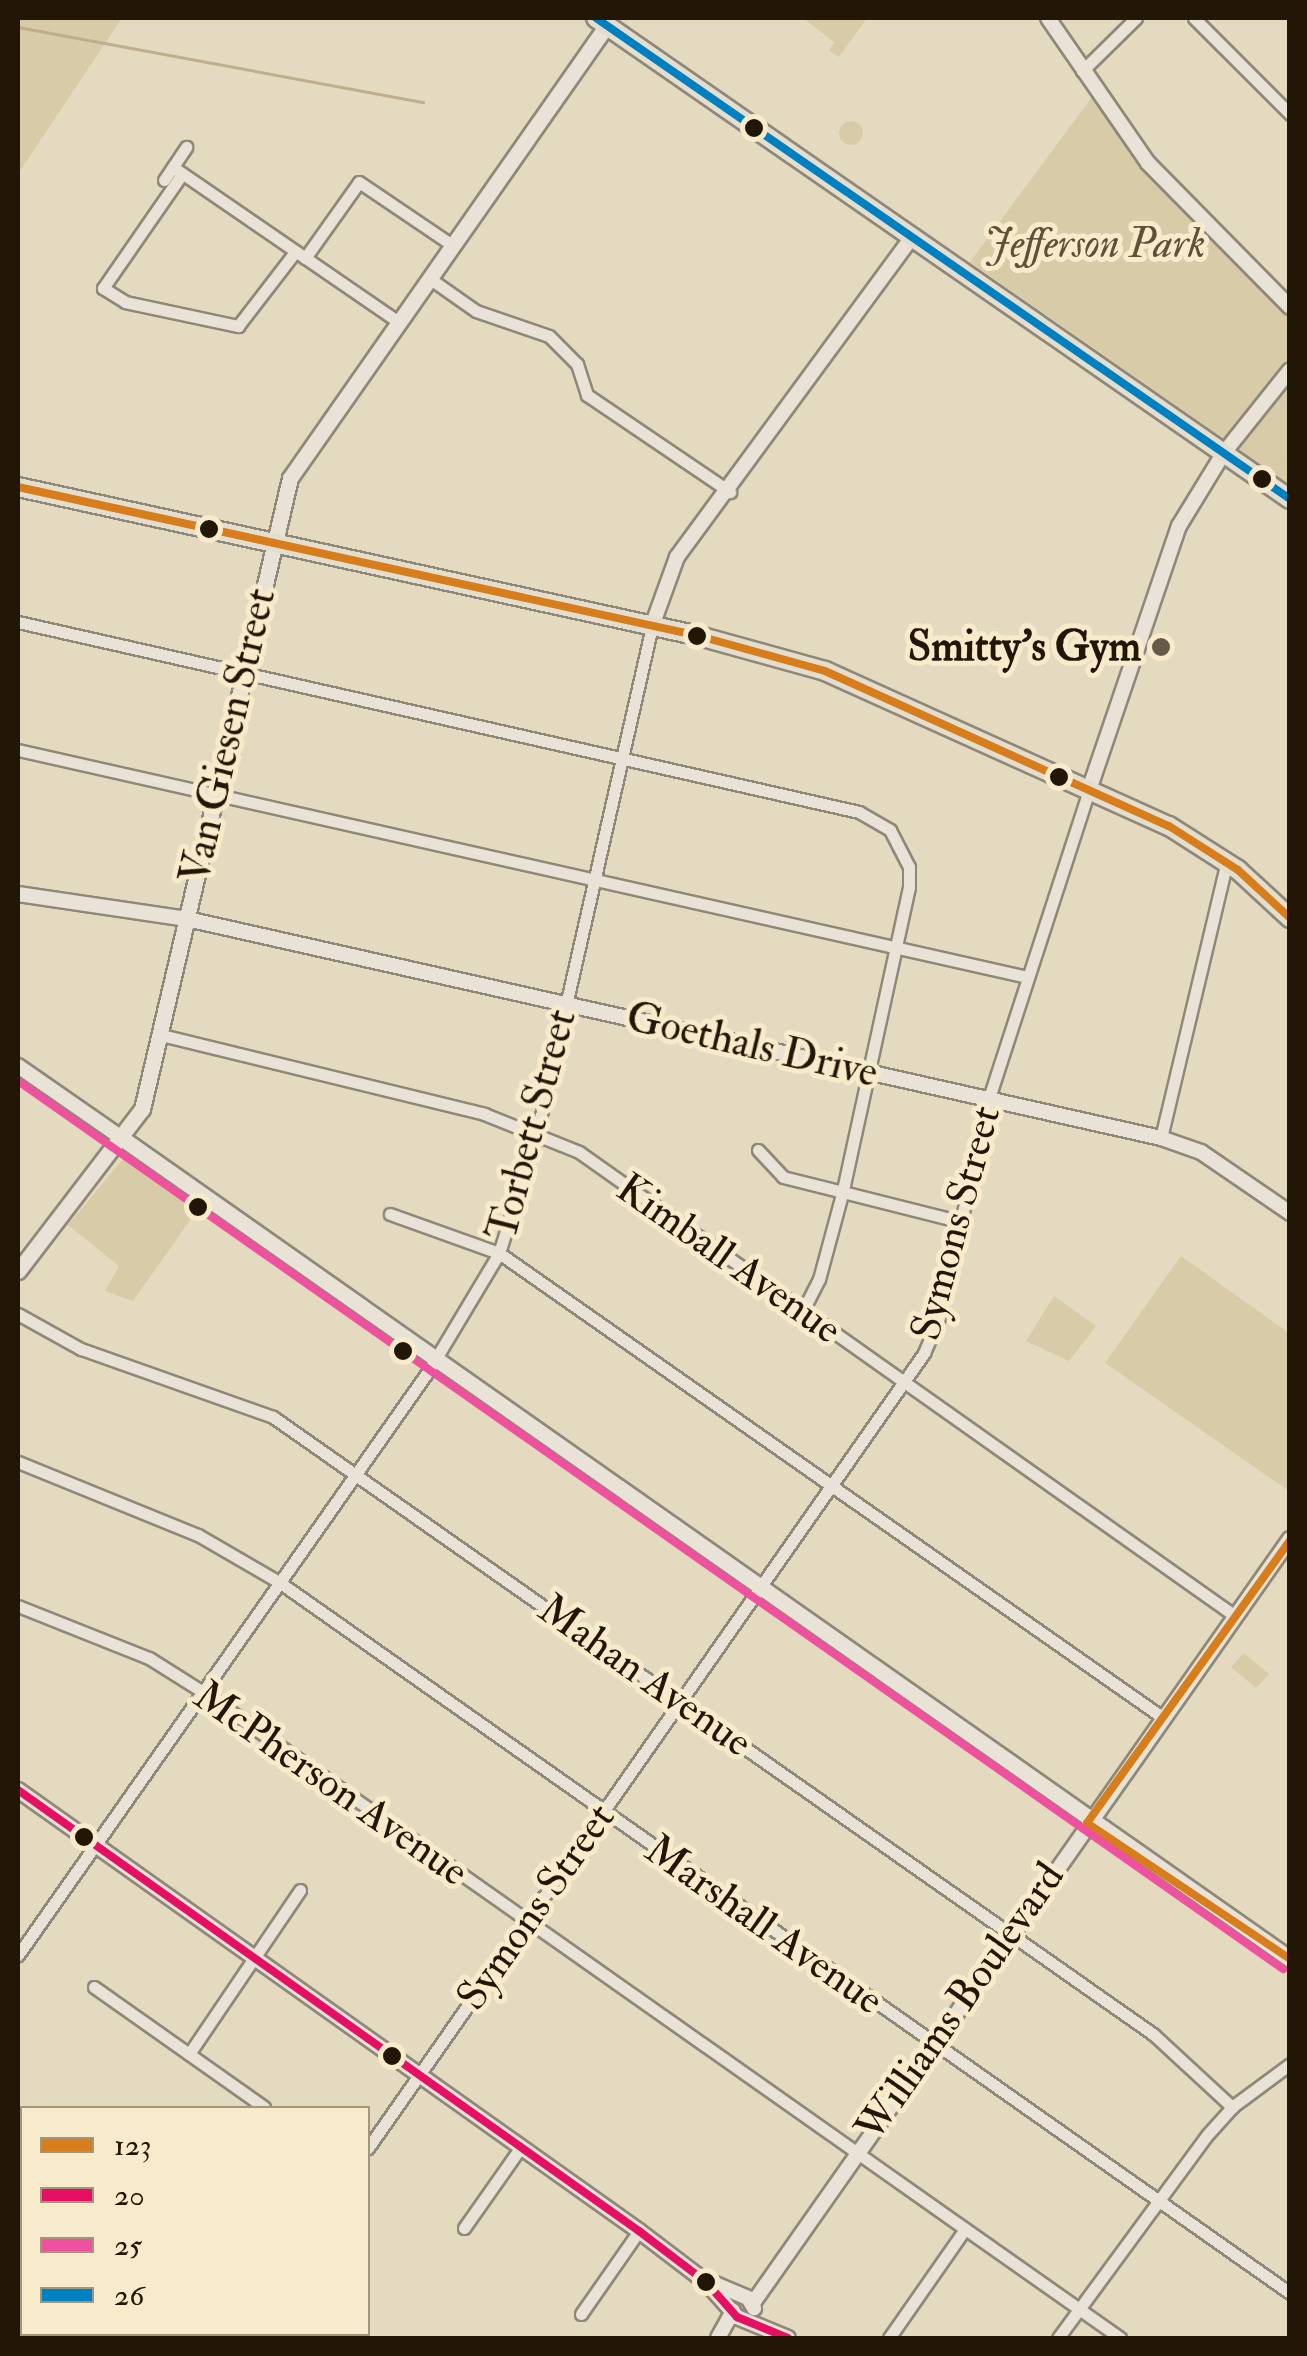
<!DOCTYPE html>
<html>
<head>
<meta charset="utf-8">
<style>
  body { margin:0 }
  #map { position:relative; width:1307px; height:2356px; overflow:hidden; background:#e4dac0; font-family:"IM FELL Double Pica",serif }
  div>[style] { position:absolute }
  .green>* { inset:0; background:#d8cba8 }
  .round { border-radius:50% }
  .stream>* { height:2.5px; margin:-1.25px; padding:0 1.25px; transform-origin:1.25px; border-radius:1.25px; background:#bdae8d }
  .roads { filter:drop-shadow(2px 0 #8f8878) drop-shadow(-2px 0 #8f8878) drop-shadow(0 2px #8f8878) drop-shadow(0 -2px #8f8878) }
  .minor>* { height:11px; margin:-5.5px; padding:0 5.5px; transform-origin:5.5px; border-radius:5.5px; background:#e8e3d6 }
  .tertiary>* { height:14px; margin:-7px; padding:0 7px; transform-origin:7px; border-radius:7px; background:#e8e3d6 }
  .secondary>* { height:15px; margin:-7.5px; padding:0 7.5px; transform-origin:7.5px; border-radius:7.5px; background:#e8e3d6 }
  .primary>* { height:18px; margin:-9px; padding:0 9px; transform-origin:9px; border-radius:9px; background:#e4decf }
  .bus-1>* { height:8px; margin:-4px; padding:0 4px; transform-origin:4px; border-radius:4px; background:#d77d1b }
  .bus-2>* { height:8px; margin:-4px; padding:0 4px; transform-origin:4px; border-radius:4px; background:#e60f63 }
  .bus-3>* { height:8px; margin:-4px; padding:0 4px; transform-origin:4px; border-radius:4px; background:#ef519e }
  .bus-4>* { height:8px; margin:-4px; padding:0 4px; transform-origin:4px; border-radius:4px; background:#0080c0 }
  .dots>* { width:28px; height:28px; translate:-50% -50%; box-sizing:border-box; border:5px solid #f7ebcc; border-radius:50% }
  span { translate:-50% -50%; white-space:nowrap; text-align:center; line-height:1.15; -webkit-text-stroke:10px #f7ebcc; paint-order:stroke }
  .park-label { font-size:42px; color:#5f5138; font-style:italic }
  .poi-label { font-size:42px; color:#221607; font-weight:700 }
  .right { translate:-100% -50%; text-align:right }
  .street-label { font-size:42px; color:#221607 }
  .frame { position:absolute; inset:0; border:20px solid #221607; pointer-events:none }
  .legend { position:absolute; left:20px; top:2106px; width:350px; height:230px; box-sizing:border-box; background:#f7ebcc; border:2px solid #a2967d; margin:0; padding:12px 18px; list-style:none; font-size:30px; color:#221607 }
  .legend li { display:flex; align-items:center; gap:20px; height:50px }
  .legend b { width:50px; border:2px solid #a2967d }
</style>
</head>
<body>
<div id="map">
  <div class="green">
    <div style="clip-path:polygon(18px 18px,122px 18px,18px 174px)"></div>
    <div style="clip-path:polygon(803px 18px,867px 18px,839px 57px,829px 51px,834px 42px)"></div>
    <div style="clip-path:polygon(1092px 97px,1160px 184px,1289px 315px,1289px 484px,970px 262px)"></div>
    <div class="round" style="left:839px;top:121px;width:24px;height:24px"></div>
    <div style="clip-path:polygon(131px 1158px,198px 1209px,133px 1301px,105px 1291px,119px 1266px,68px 1225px,123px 1159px)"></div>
    <div style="clip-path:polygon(1181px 1256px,1289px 1333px,1289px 1491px,1105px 1363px)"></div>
    <div style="clip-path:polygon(1054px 1296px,1096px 1326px,1069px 1361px,1026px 1341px)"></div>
    <div style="clip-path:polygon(1244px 1653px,1269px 1674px,1256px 1688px,1231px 1667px)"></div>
  </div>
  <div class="stream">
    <div style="left:18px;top:27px;width:412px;rotate:10.5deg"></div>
  </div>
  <div class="roads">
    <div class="minor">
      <div style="left:1194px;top:18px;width:136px;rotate:45deg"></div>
      <div style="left:1082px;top:71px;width:76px;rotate:-44.5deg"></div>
      <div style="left:173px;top:167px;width:272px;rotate:34.5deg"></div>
      <div style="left:182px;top:174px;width:139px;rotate:124.7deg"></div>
      <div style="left:103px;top:288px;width:26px;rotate:32deg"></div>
      <div style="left:125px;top:302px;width:116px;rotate:12deg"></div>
      <div style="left:238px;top:326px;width:93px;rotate:-52.4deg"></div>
      <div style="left:164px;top:180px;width:40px;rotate:-56deg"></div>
      <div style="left:305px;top:258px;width:93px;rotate:-54.6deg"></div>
      <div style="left:359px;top:182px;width:112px;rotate:34.1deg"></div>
      <div style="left:429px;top:278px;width:57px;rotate:35.1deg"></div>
      <div style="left:476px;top:311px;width:77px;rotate:18.9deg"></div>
      <div style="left:549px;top:336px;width:40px;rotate:45deg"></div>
      <div style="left:577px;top:364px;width:33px;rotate:72deg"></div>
      <div style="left:587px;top:395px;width:173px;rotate:34.1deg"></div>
      <div style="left:18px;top:622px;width:862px;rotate:12.73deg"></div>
      <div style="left:859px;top:812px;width:36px;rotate:30deg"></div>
      <div style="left:890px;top:830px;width:42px;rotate:62.8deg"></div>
      <div style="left:909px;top:867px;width:20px;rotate:90deg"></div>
      <div style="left:909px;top:887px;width:314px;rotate:102.3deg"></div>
      <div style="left:842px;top:1194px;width:88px;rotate:105.1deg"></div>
      <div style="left:819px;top:1279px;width:35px;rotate:117deg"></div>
      <div style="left:18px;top:750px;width:1034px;rotate:12.68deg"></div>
      <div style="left:161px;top:1035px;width:333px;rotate:13.7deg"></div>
      <div style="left:484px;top:1114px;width:102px;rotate:21.8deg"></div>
      <div style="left:579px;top:1152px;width:804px;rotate:35.27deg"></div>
      <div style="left:1161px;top:1138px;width:284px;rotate:-76.6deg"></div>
      <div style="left:758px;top:1150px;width:37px;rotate:47deg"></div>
      <div style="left:783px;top:1177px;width:185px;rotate:14.1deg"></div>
      <div style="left:390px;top:1214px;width:116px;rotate:19.7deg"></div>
      <div style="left:499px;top:1253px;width:809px;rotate:34.99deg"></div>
      <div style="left:18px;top:1314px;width:72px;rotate:29.1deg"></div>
      <div style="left:81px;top:1349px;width:204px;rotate:19.5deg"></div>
      <div style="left:273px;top:1417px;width:1075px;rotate:35.04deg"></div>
      <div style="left:1153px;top:2034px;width:108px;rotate:42.7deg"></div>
      <div style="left:18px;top:1462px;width:194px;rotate:22.1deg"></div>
      <div style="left:198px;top:1535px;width:94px;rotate:30.1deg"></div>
      <div style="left:279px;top:1582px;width:1236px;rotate:35.12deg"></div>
      <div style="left:18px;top:1606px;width:141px;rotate:21.7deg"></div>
      <div style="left:149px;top:1658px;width:64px;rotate:32.2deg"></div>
      <div style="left:203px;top:1692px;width:1122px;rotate:35.16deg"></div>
      <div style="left:18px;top:1955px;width:715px;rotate:-54.91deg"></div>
      <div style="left:429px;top:1370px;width:136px;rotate:-59.1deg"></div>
      <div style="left:499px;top:1253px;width:126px;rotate:-72.4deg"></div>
      <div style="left:537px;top:1133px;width:520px;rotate:-77.22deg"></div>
      <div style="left:94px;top:1987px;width:208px;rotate:35.2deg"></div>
      <div style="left:189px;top:2054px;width:198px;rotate:-55.9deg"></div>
      <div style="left:18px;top:2121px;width:5px;rotate:37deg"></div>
      <div style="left:368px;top:2148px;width:970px;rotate:-55.03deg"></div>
      <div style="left:924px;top:1353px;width:39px;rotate:-67deg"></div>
      <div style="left:939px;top:1317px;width:225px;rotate:-77.1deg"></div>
      <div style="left:989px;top:1098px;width:324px;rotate:-72deg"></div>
      <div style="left:464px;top:2228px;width:99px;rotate:-54.9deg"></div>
      <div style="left:18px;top:2307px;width:4px;rotate:27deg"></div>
      <div style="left:581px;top:2314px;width:101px;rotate:-55.1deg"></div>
      <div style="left:100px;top:2334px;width:16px;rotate:14deg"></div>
      <div style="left:328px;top:2334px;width:9px;rotate:27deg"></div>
      <div style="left:234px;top:2338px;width:5px;rotate:-53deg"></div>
      <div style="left:889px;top:2338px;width:133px;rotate:-55.1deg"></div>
      <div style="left:1058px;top:2338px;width:253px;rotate:-53.7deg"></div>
      <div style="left:1208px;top:2134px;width:36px;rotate:-48deg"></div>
      <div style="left:1232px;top:2107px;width:72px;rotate:-36.6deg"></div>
    </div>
    <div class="tertiary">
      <div style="left:1048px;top:18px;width:176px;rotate:55.4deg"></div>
      <div style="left:1148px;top:163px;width:202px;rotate:45.4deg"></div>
      <div style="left:652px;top:626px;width:73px;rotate:-70.1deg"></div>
      <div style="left:677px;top:557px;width:397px;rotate:-53.7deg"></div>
      <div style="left:1089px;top:790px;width:279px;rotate:-71.2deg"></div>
      <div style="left:1179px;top:526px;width:84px;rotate:-58.6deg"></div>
      <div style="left:1223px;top:454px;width:107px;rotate:-51.4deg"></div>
      <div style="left:18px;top:894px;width:171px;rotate:8.4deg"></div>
      <div style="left:187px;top:919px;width:998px;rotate:12.67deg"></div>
      <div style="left:1161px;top:1138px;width:42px;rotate:19.3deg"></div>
      <div style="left:1201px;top:1152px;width:108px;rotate:34.4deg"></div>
      <div style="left:18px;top:1066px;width:128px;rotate:34.8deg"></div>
      <div style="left:18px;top:1790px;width:762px;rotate:35.38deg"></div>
      <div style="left:639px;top:2231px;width:84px;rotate:37.3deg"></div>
      <div style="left:706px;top:2282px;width:47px;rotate:48.5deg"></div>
      <div style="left:737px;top:2317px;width:55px;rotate:22.4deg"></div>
      <div style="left:715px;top:2284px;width:36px;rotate:23deg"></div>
      <div style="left:748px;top:2298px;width:12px;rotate:59deg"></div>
      <div style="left:753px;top:2303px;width:934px;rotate:-54.9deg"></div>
      <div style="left:718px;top:2338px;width:31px;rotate:-61deg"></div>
    </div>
    <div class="secondary">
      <div style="left:123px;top:1139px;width:1426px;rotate:35.09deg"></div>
      <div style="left:18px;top:1271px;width:204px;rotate:-52.6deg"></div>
      <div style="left:142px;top:1109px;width:648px;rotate:-76.8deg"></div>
      <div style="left:290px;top:478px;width:553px;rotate:-55.02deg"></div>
    </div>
    <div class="primary">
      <div style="left:596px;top:18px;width:844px;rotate:34.73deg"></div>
      <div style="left:18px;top:487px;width:697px;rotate:12.34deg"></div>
      <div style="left:699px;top:636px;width:131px;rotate:15.5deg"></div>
      <div style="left:825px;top:671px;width:377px;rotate:24.3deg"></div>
      <div style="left:1169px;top:826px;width:82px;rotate:32.5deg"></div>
      <div style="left:1238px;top:870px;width:71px;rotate:42.7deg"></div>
    </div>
  </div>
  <div class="bus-1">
    <div style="left:18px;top:487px;width:697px;rotate:12.34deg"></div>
    <div style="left:699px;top:636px;width:131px;rotate:15.5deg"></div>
    <div style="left:825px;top:671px;width:377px;rotate:24.3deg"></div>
    <div style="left:1169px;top:826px;width:82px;rotate:32.5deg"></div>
    <div style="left:1238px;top:870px;width:71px;rotate:42.7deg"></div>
    <div style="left:1087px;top:1823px;width:348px;rotate:-54.3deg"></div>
    <div style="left:1087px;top:1823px;width:244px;rotate:33.8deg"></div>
  </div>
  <div class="bus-2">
    <div style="left:18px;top:1790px;width:762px;rotate:35.38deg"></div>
    <div style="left:639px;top:2231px;width:84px;rotate:37.3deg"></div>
    <div style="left:706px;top:2282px;width:47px;rotate:48.5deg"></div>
    <div style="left:737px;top:2317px;width:55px;rotate:22.4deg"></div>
  </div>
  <div class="bus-3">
    <div style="left:18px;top:1081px;width:1546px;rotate:35.07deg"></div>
  </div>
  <div class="bus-4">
    <div style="left:596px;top:18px;width:844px;rotate:34.73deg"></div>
  </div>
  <div class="dots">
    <div style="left:754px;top:128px;background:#221607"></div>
    <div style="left:1262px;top:479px;background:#221607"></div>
    <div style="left:209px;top:529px;background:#221607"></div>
    <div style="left:697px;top:636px;background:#221607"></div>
    <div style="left:1161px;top:647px;background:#665b48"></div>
    <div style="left:1059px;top:777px;background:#221607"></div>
    <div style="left:198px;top:1207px;background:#221607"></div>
    <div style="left:403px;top:1351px;background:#221607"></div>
    <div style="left:84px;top:1837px;background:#221607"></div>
    <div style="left:392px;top:2056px;background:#221607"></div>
    <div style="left:706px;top:2282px;background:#221607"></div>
  </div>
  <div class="park-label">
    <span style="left:1095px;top:244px">Jefferson Park</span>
  </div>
  <div class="poi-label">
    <span class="right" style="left:1141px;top:647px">Smitty's Gym</span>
  </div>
  <div class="street-label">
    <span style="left:228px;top:736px;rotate:-77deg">Van Giesen Street</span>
    <span style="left:752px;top:1045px;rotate:13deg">Goethals Drive</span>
    <span style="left:532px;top:1125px;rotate:-75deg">Torbett Street</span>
    <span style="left:956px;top:1223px;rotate:-75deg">Symons Street</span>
    <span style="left:729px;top:1259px;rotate:35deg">Kimball Avenue</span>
    <span style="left:645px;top:1676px;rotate:35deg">Mahan Avenue</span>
    <span style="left:331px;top:1784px;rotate:35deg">McPherson Avenue</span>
    <span style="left:536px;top:1907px;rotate:-55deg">Symons Street</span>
    <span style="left:764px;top:1925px;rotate:35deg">Marshall Avenue</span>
    <span style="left:960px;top:2002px;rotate:-55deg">Williams Boulevard</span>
  </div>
  <div class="frame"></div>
  <ul class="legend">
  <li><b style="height:12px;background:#d77d1b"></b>123</li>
  <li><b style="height:12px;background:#e60f63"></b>20</li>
  <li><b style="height:12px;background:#ef519e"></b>25</li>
  <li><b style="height:12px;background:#0080c0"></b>26</li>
  </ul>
</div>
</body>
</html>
